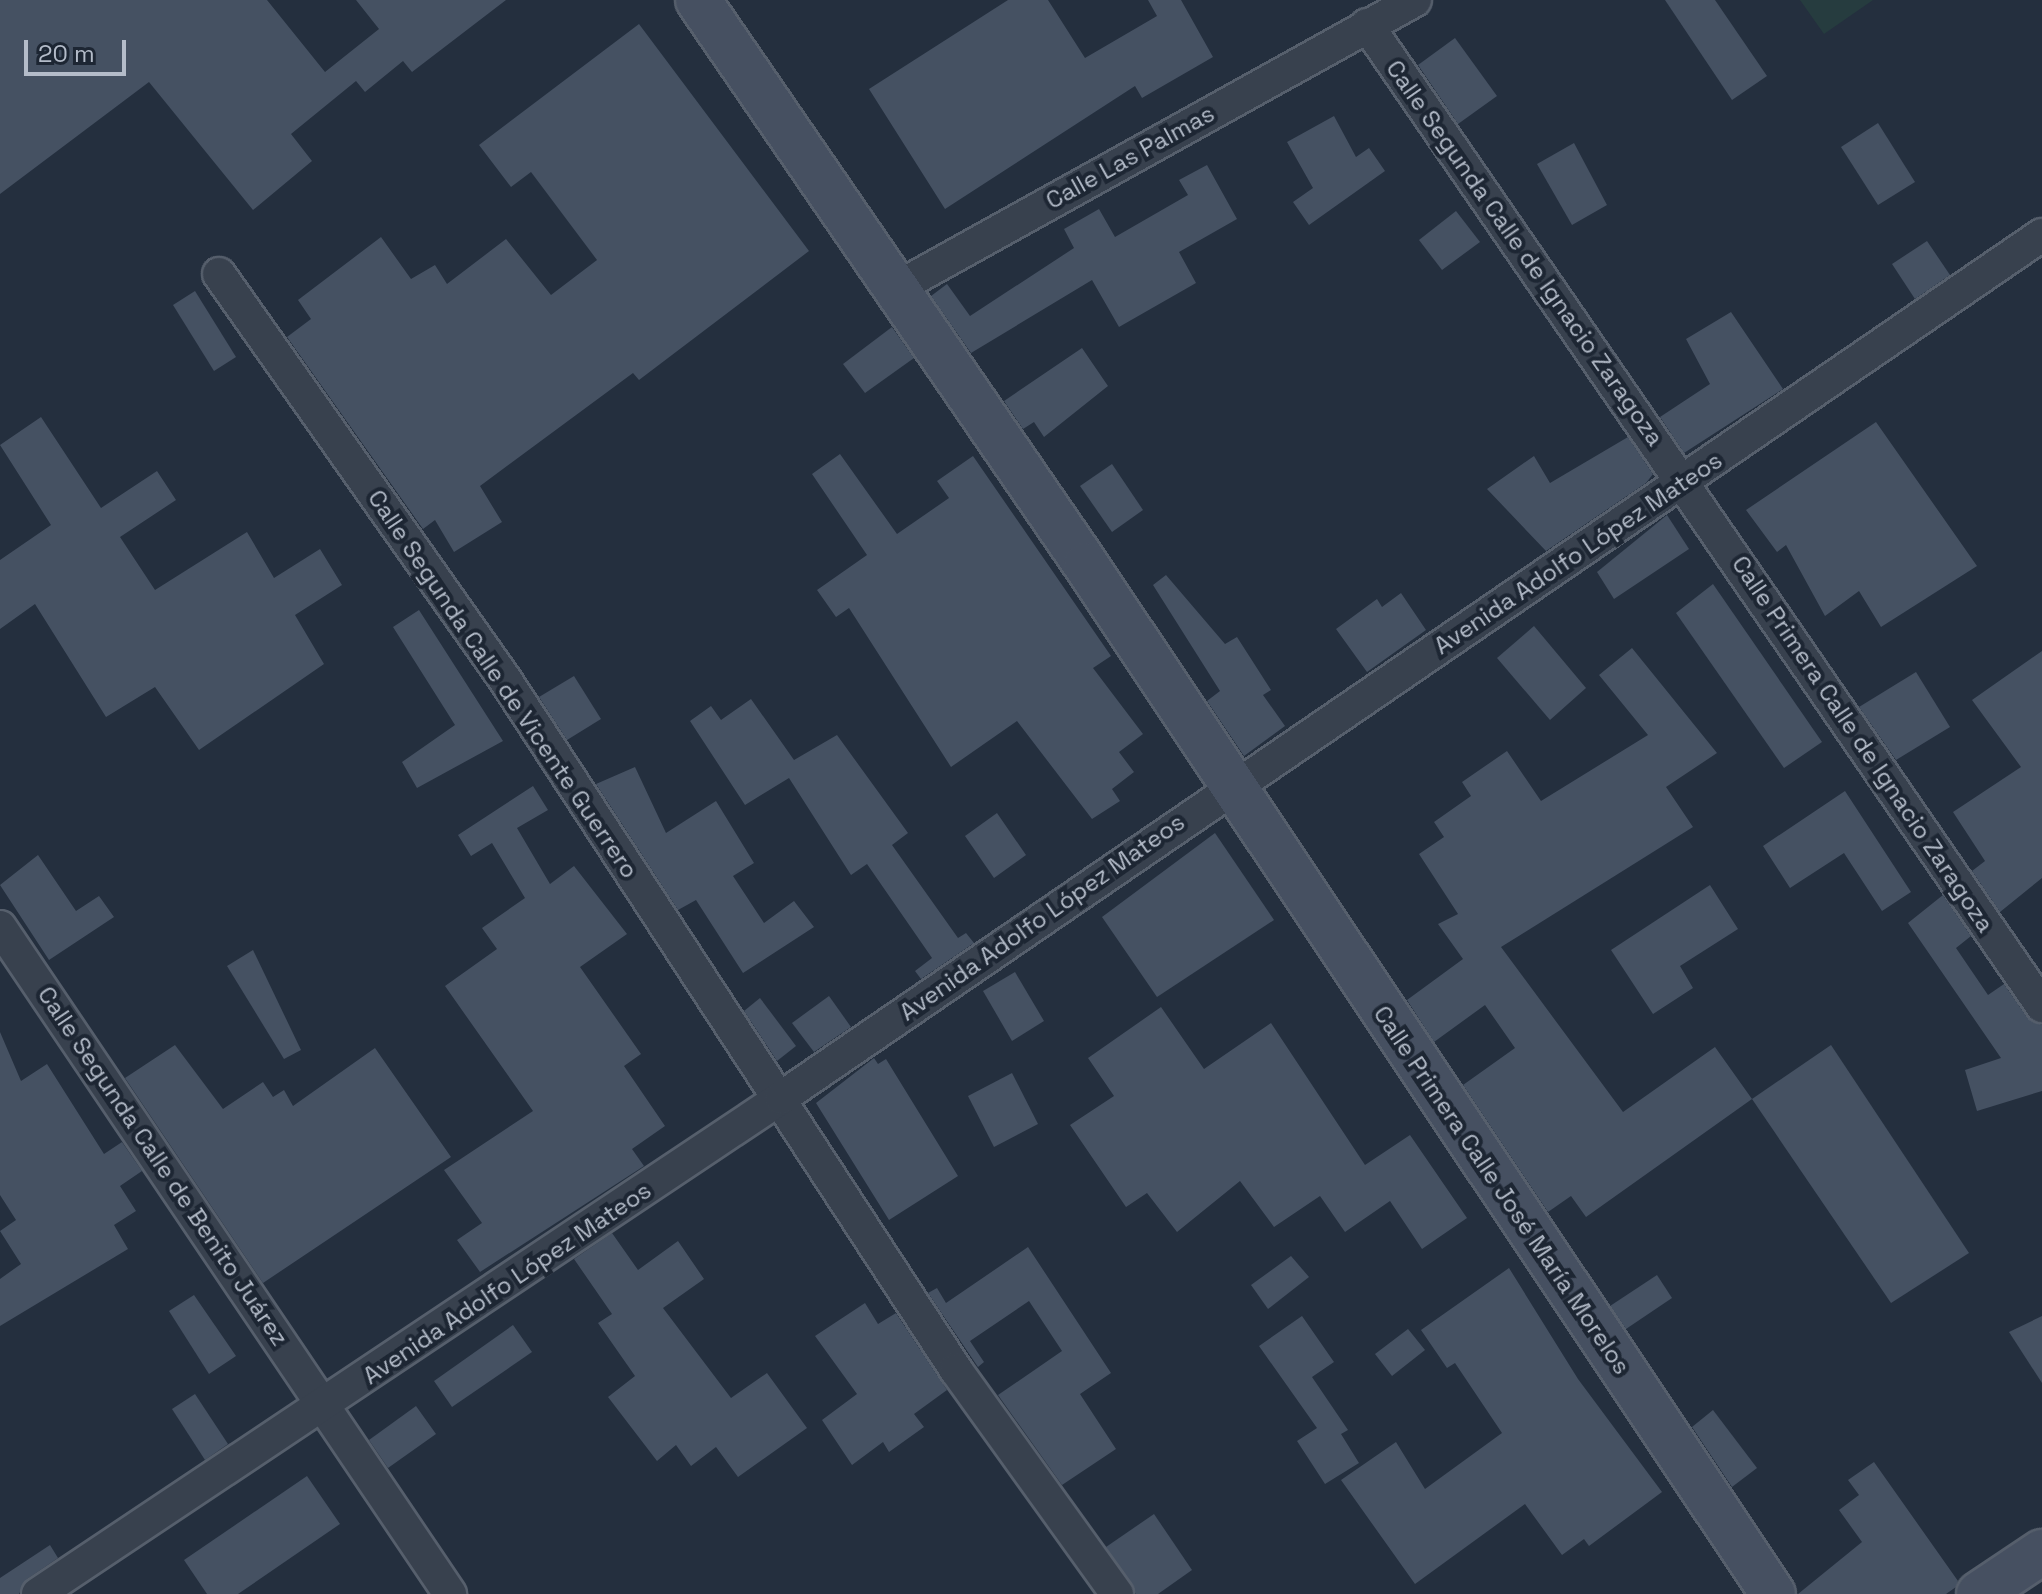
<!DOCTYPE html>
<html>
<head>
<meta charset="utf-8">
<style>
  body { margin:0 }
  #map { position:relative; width:2042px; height:1594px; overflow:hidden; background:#242f3e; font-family:"Space Grotesk",sans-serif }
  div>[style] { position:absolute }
  .green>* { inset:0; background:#263c3f }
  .building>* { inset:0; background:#455162 }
  .roads { filter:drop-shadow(2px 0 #565f6c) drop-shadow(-2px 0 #565f6c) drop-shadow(0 2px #565f6c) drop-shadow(0 -2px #565f6c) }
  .street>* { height:32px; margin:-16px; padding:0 16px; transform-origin:16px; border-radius:16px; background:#38414e }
  .secondary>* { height:44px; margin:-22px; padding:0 22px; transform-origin:22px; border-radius:22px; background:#465061 }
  span { translate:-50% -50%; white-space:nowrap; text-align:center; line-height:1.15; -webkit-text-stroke:8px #1d2633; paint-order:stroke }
  .street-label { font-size:24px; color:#b4bcc9 }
  .scale { position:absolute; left:24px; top:40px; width:102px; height:36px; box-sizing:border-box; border:4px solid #b4bcc9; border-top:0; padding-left:10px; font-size:24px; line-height:28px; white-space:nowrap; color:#b4bcc9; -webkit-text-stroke:6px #1d2633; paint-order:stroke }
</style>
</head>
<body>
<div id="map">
  <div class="green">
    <div style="clip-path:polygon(1800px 0,1873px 0,1824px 34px)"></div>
  </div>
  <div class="building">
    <div style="clip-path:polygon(0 0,267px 0,325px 72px,379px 29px,356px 0,506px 0,412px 72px,403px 61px,365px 92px,356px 81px,291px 134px,312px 161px,253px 210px,149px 82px,0 194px)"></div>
    <div style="clip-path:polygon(1008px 0,1048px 0,1085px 58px,1157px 16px,1148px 0,1181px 0,1213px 57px,1142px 98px,1135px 86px,945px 209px,869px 89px)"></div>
    <div style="clip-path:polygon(1665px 0,1715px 0,1767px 76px,1732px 100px)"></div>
    <div style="clip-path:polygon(639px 24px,809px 251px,639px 380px,633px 373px,480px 486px,502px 522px,454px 552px,435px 520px,423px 529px,287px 337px,311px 319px,298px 300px,381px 237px,411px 279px,435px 265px,447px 284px,506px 239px,551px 295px,597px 260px,531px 172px,511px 187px,479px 145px)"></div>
    <div style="clip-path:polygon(1455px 38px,1497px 96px,1458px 124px,1418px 65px)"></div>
    <div style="clip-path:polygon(1334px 116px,1356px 157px,1369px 148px,1385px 171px,1309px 225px,1293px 202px,1313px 188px,1287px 142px)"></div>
    <div style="clip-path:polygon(1878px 123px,1915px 182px,1878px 205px,1841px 147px)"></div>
    <div style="clip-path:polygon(1574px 143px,1607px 205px,1572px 225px,1537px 164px)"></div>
    <div style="clip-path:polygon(1207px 165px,1237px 219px,1179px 252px,1196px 283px,1119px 327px,1092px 280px,971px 353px,931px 296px,947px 284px,970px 316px,1074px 248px,1064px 229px,1099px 209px,1115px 237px,1188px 195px,1179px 180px)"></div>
    <div style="clip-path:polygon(1456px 211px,1480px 242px,1442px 270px,1419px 240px)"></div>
    <div style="clip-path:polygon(1927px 241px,1950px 275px,1915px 299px,1892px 264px)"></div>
    <div style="clip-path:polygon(195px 291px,236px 357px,214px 371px,173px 305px)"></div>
    <div style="clip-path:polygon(1731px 312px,1783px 389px,1684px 453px,1660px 417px,1710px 384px,1686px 339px)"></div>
    <div style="clip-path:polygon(892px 327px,914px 358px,865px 393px,843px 364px)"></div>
    <div style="clip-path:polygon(1082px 348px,1108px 386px,1044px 437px,1034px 422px,1023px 429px,1004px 401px)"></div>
    <div style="clip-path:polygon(41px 417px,101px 508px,157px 471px,176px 500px,120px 537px,155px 590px,247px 532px,274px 578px,320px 549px,342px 585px,295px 615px,324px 664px,199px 750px,155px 687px,106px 717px,35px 604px,0 629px,0 560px,51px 525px,0 445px)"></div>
    <div style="clip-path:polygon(1876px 422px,1977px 566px,1881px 627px,1859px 591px,1825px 616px,1786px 545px,1777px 552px,1746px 510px)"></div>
    <div style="clip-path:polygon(1628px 437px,1653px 474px,1646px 483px,1546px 551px,1487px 489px,1534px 456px,1550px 483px)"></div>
    <div style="clip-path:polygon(840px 454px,897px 534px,949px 498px,937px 481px,973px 456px,1111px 656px,1093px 668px,1143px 734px,1119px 752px,1134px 772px,1112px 789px,1120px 801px,1092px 819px,1017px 721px,951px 767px,849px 608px,836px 617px,817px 590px,867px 555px,812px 474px)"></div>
    <div style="clip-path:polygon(1112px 464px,1143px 510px,1112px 532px,1080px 486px)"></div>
    <div style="clip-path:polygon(1667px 515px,1689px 549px,1614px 599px,1597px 572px)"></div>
    <div style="clip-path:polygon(1166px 575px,1225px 644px,1237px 637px,1271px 690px,1263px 695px,1285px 726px,1244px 756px,1207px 701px,1220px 691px,1153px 585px)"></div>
    <div style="clip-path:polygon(1713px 584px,1822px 742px,1784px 768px,1676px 613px)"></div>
    <div style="clip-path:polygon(1401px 593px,1426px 630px,1367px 672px,1336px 629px,1377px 599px,1382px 607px)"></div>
    <div style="clip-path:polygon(419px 610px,503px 741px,417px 788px,402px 762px,455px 725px,393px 627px)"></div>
    <div style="clip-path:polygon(1534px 626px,1586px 688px,1550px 720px,1497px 658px)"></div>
    <div style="clip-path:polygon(1632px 648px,1717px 753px,1666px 787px,1693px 827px,1501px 947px,1623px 1112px,1715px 1047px,1752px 1099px,1586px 1217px,1571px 1196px,1548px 1212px,1463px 1085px,1515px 1048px,1485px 1005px,1434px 1042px,1407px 1000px,1463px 959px,1438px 924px,1458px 914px,1419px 854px,1444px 837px,1434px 822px,1471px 796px,1462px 782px,1507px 751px,1541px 801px,1648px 735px,1599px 675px)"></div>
    <div style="clip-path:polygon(2042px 651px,2042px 878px,2000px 912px,1972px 871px,1985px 861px,1953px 812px,2021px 767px,1972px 700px)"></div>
    <div style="clip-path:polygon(1916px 672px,1950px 727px,1896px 760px,1859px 707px)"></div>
    <div style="clip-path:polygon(574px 676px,601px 719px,567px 740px,539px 697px)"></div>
    <div style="clip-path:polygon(751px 699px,794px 760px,837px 735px,908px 833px,892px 845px,958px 938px,966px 933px,974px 943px,921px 979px,915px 971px,932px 958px,867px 864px,851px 875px,789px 778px,745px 805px,690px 721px,711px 706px,721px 720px)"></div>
    <div style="clip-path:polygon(635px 767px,666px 833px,716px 801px,754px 863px,733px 876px,764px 923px,794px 901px,814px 927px,743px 973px,696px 900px,678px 910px,596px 784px)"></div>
    <div style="clip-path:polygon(533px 786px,548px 810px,517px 828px,550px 884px,574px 866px,627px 934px,580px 967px,641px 1054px,624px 1066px,665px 1126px,632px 1149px,644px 1166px,480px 1272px,457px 1240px,482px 1223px,444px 1170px,533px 1111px,445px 986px,497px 949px,482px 928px,525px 898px,492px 843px,471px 856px,458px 835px)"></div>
    <div style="clip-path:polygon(1845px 791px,1911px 892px,1882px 911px,1844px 853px,1790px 888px,1763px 846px)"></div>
    <div style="clip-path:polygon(997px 813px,1026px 855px,994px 878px,965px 836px)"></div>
    <div style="clip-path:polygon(1215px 833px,1274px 920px,1157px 997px,1102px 917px)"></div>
    <div style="clip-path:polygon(38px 855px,76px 911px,99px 896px,114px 917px,49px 960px,0 885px)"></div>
    <div style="clip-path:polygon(1710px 885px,1738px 929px,1680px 966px,1693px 988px,1653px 1014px,1611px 950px)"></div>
    <div style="clip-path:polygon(1943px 895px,1971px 936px,1956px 948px,1988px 995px,2004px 984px,2027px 1017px,2042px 1025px,2042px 1091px,1977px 1111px,1965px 1070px,2001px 1058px,1908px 923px)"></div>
    <div style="clip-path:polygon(253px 950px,301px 1050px,284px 1059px,227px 966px)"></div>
    <div style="clip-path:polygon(1015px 972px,1044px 1021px,1012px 1041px,983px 991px)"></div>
    <div style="clip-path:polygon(829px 996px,851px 1027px,814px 1052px,792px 1023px)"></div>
    <div style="clip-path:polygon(760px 998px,796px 1046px,777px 1061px,744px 1011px)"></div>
    <div style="clip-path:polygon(1161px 1007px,1204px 1069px,1271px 1023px,1365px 1165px,1410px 1135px,1467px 1218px,1422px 1249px,1390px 1201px,1345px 1232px,1320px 1196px,1274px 1227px,1240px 1181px,1177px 1232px,1147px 1193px,1126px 1207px,1070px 1125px,1114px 1096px,1088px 1058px)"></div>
    <div style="clip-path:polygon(0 1032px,21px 1081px,47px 1064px,104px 1154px,122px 1142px,142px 1171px,120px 1186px,136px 1211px,114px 1225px,128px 1249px,0 1326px,0 1279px,21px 1264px,0 1231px,16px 1220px,0 1195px)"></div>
    <div style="clip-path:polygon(175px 1045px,223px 1109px,263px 1082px,273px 1097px,284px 1090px,293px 1106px,375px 1048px,451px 1157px,263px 1283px,125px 1078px)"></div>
    <div style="clip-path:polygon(1831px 1045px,1969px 1253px,1891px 1303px,1752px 1099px)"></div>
    <div style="clip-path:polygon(874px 1058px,878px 1064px,886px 1059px,958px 1176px,889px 1220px,816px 1103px)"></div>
    <div style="clip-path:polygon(1012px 1073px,1038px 1124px,994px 1147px,968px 1096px)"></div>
    <div style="clip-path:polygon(612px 1233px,638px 1270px,678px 1241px,704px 1279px,663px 1308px,731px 1398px,767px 1373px,807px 1428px,738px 1477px,716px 1447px,691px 1466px,676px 1445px,657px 1461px,608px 1397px,635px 1376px,598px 1323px,612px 1314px,574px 1259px)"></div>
    <div style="clip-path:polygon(1028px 1247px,1111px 1373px,1080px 1394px,1116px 1449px,1062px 1485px,998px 1395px,1062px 1351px,1029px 1301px,970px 1341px,984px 1362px,978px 1367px,928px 1293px,937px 1288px,946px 1303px)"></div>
    <div style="clip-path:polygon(1291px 1256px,1309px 1277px,1268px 1309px,1251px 1285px)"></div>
    <div style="clip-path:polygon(1509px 1268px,1578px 1379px,1662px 1492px,1589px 1546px,1584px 1539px,1562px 1555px,1525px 1504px,1415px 1584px,1341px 1480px,1396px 1442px,1425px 1489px,1502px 1433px,1455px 1363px,1447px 1368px,1421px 1330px)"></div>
    <div style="clip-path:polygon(1657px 1275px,1672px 1298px,1626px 1329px,1610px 1306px)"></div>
    <div style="clip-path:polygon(194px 1295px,236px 1356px,209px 1374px,169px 1311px)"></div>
    <div style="clip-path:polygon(865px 1303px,878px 1324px,896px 1313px,947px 1390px,914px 1414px,924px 1427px,889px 1452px,883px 1442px,852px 1465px,822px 1420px,857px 1394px,815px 1336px)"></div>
    <div style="clip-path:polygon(1302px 1316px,1334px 1362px,1312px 1377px,1348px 1430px,1341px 1434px,1359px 1463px,1325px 1484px,1297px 1441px,1317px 1428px,1259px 1346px)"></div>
    <div style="clip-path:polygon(2042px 1316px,2042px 1383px,2009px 1332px)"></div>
    <div style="clip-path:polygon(513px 1325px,532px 1352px,452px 1407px,434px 1381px)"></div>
    <div style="clip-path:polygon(1408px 1329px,1425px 1350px,1392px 1376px,1375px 1354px)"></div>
    <div style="clip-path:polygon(195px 1394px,228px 1444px,205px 1460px,172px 1409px)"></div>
    <div style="clip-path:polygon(416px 1406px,436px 1434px,388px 1468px,369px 1440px)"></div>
    <div style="clip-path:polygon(1713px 1410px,1757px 1468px,1732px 1487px,1692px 1427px)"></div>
    <div style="clip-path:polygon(1874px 1462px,1958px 1581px,1956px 1587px,1946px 1594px,1798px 1594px,1862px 1542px,1839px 1510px,1859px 1495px,1848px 1480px)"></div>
    <div style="clip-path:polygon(307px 1476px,340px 1524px,238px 1594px,207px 1594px,184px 1560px)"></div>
    <div style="clip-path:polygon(1154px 1514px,1192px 1570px,1158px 1594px,1136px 1594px,1106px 1547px)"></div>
    <div style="clip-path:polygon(50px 1545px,58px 1558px,27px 1579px,19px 1594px,0 1594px,0 1578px)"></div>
  </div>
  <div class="roads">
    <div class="street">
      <div style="left:1367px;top:25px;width:1191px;rotate:55.47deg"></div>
      <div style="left:219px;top:274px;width:498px;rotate:54.8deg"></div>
      <div style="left:506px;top:681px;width:823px;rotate:56.85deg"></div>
      <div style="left:956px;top:1370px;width:276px;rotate:54.3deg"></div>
      <div style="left:893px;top:290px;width:597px;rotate:-29.05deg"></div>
      <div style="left:0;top:927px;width:805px;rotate:55.99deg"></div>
      <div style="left:38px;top:1594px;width:893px;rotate:-33.73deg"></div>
      <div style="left:781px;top:1098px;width:1528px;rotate:-34.39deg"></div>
    </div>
    <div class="secondary">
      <div style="left:698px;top:0;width:685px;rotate:55.52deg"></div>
      <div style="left:1086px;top:565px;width:1237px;rotate:56.27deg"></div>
      <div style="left:1979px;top:1594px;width:76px;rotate:-33.7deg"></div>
    </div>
  </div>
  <div class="street-label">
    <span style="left:1130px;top:157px;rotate:-29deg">Calle Las Palmas</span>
    <span style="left:1525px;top:253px;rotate:55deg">Calle Segunda Calle de Ignacio Zaragoza</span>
    <span style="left:1578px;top:553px;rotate:-34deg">Avenida Adolfo López Mateos</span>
    <span style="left:503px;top:684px;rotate:56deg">Calle Segunda Calle de Vicente Guerrero</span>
    <span style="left:1863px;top:744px;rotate:56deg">Calle Primera Calle de Ignacio Zaragoza</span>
    <span style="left:1042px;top:917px;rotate:-35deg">Avenida Adolfo López Mateos</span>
    <span style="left:163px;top:1166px;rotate:56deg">Calle Segunda Calle de Benito Juárez</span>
    <span style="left:1502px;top:1190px;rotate:56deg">Calle Primera Calle José María Morelos</span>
    <span style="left:507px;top:1283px;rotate:-34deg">Avenida Adolfo López Mateos</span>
  </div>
  <div class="scale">20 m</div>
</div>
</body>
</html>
